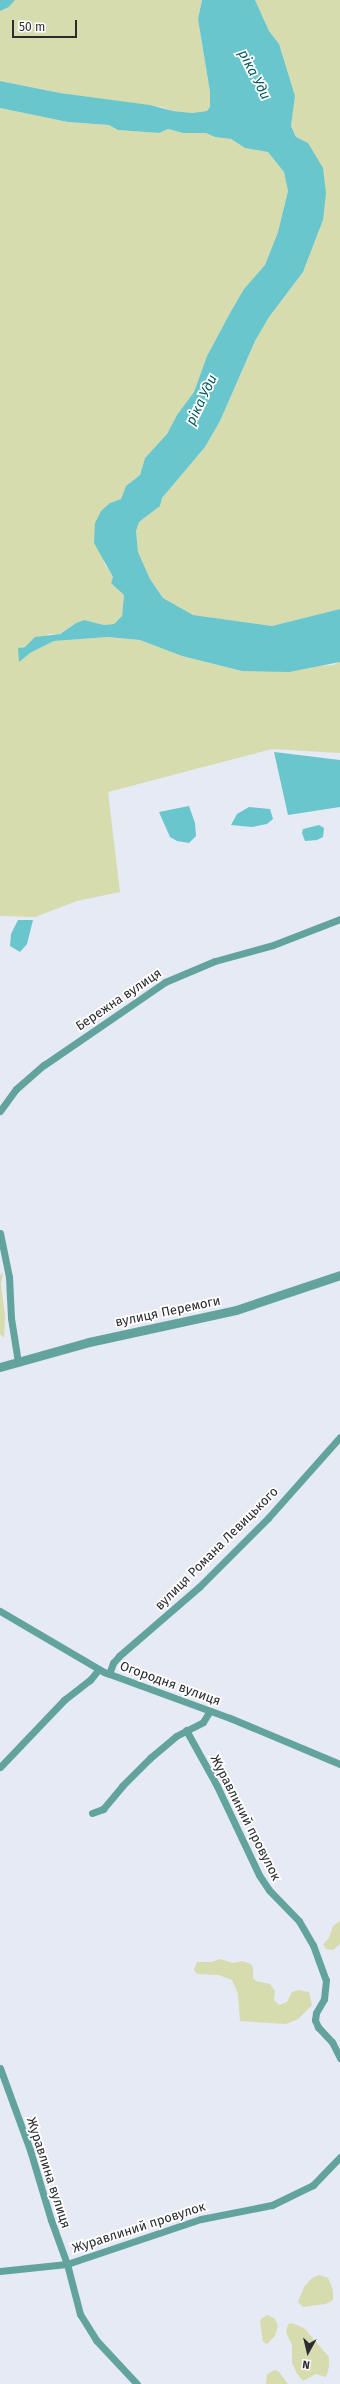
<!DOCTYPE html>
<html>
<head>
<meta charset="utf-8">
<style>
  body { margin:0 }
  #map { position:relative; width:340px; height:2384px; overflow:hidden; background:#e5eaf5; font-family:"Fira Sans",sans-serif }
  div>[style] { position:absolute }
  .green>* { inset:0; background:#d6dcad }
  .water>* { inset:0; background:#69c6cc }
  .minor>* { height:7px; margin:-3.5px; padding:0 3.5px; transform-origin:3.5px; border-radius:3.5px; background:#62a39e }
  .tertiary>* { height:9px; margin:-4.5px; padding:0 4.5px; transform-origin:4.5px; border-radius:4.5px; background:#62a39e }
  span { translate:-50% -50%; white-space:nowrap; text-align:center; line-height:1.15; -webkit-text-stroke:3.5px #fff; paint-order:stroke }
  .street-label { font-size:13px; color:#2b2c30 }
  .water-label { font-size:14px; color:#01595d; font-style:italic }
  .north { position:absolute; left:288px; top:2332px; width:40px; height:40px; -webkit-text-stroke:3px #fff; paint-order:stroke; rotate:188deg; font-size:11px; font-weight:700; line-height:16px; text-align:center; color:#2b2c30 }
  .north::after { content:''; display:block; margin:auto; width:14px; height:18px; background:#2b2c30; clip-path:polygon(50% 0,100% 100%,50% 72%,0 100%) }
  .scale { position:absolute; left:12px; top:20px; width:65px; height:18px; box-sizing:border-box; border:2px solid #2b2c30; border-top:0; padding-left:5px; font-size:12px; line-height:14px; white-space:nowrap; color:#2b2c30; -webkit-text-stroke:3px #fff; paint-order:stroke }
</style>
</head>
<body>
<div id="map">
  <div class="green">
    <div style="clip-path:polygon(15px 0,202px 0,198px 19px,210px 92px,210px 107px,207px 111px,192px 113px,173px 111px,162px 107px,60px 93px,0 81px,0 11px,9px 7px)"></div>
    <div style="clip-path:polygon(255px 0,340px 0,340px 609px,272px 626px,193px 615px,163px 598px,150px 579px,138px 552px,136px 531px,139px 522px,160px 506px,162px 498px,205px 447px,220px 421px,255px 341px,269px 317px,303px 272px,323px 220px,308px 143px,296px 137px,291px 125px,295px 96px,279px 44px,269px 31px)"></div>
    <div style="clip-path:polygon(0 108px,68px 122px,109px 125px,118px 130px,159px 133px,168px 129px,183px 133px,206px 133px,215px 137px,231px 139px,245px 148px,268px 152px,284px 172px,288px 191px,278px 232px,265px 265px,244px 289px,230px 313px,207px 356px,194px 392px,177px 415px,167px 434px,145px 458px,140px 475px,126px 486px,121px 499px,110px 503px,104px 563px,113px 577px,111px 583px,124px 595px,122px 616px,114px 624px,104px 625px,84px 620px,76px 623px,59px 634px,49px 634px,25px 647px,22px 646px,19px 661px,30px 653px,54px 641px,108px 637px,140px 640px,182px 656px,242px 671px,333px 665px,340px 662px,340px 753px,272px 749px,108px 792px,120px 892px,77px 901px,35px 917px,0 916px)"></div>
    <div style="clip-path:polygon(3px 1272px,1px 1284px,5px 1316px,4px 1338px,0 1334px,0 1276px)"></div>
    <div style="clip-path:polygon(340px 1921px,340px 1944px,333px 1950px,326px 1949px,323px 1944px,329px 1938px,333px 1926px)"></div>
    <div style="clip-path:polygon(220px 1959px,233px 1963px,242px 1961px,251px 1964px,253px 1968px,253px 1978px,256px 1981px,270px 1984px,275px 1991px,274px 2000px,279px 2005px,287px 2002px,292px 1992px,298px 1990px,309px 1992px,312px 2005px,298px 2019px,286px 2024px,240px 2021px,238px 1994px,232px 1980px,219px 1975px,197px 1974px,194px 1970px,197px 1962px,212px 1962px)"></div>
    <div style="clip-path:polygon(319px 2275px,328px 2278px,333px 2290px,333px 2300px,326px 2304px,303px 2307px,298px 2302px,304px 2287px,312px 2278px)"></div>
    <div style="clip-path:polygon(267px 2315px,275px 2319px,278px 2326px,275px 2336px,267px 2344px,263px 2342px,260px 2322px,261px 2319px)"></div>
    <div style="clip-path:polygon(292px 2323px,304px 2328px,329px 2357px,329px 2367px,326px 2377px,316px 2374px,303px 2381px,297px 2374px,292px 2363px,292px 2345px,286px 2332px,288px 2324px)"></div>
    <div style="clip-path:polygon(275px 2370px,279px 2372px,288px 2384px,266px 2384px,267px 2374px)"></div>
  </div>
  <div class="water">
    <div style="clip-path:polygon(0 0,15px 0,9px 7px,0 11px)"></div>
    <div style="clip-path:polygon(202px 0,255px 0,269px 31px,279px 44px,295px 96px,291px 126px,296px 137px,308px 143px,323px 168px,326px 193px,323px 220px,303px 272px,269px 317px,255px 341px,220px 421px,205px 447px,162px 498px,160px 506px,139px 522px,136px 531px,138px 552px,150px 579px,163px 598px,193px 615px,272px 626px,340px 609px,340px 662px,289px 672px,242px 671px,182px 656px,140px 640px,108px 637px,54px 641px,30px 653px,19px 662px,18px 648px,25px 647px,35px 637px,60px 634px,76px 623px,84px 620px,104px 625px,114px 624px,122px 616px,124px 595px,111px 583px,113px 577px,94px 543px,95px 523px,101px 511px,110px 503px,121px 499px,126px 486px,140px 475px,145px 458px,167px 434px,177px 415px,194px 392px,207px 356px,230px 313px,244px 289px,265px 265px,278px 232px,288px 191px,284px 172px,268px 152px,245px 148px,231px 139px,215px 137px,206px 133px,183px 133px,168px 129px,159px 133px,118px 130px,109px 125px,68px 122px,0 108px,0 81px,60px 93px,150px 105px,173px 111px,192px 113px,207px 111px,210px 107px,210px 92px,198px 19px)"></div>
    <div style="clip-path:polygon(274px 752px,340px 760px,340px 807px,288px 815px)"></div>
    <div style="clip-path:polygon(189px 806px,195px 823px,196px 836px,189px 843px,177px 841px,170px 837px,159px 812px)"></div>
    <div style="clip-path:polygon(249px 807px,270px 809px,273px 819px,267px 824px,252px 827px,231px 825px,237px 814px)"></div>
    <div style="clip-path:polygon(319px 825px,324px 828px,323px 837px,317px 840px,305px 841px,302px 833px,303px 829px)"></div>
    <div style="clip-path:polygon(18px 920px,33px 920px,27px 944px,20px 952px,10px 946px,11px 934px)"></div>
  </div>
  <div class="minor">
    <div style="left:0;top:1111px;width:27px;rotate:-54deg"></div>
    <div style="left:16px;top:1089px;width:37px;rotate:-41deg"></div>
    <div style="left:44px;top:1065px;width:147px;rotate:-34.4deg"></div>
    <div style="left:165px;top:982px;width:54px;rotate:-22.8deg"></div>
    <div style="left:215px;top:961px;width:60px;rotate:-15.4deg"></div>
    <div style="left:273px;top:945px;width:72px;rotate:-21.2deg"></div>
    <div style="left:0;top:1233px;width:45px;rotate:78.4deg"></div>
    <div style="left:9px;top:1277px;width:41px;rotate:87.2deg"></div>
    <div style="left:11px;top:1318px;width:45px;rotate:81deg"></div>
    <div style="left:0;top:1611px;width:121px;rotate:30.4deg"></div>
    <div style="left:104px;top:1672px;width:134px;rotate:20.1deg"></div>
    <div style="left:230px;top:1718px;width:119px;rotate:22.7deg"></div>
    <div style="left:109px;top:1674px;width:12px;rotate:-70deg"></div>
    <div style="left:113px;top:1663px;width:9px;rotate:-49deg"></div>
    <div style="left:119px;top:1656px;width:106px;rotate:-40.8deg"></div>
    <div style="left:199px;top:1587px;width:98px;rotate:-45deg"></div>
    <div style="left:268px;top:1518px;width:108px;rotate:-48.4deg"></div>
    <div style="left:186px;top:1730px;width:64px;rotate:61deg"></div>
    <div style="left:217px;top:1786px;width:98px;rotate:64.7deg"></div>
    <div style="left:259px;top:1875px;width:18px;rotate:56deg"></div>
    <div style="left:269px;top:1890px;width:43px;rotate:45.9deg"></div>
    <div style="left:299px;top:1921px;width:28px;rotate:60deg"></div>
    <div style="left:313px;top:1945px;width:37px;rotate:70deg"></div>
    <div style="left:326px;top:1980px;width:19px;rotate:96deg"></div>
    <div style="left:324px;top:1999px;width:16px;rotate:120deg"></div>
    <div style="left:316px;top:2013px;width:7px;rotate:98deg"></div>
    <div style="left:315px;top:2020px;width:8px;rotate:67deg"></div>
    <div style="left:318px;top:2027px;width:21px;rotate:47deg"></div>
    <div style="left:332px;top:2042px;width:18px;rotate:63deg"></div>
    <div style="left:0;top:1767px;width:93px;rotate:-46.3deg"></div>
    <div style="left:64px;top:1700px;width:33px;rotate:-38deg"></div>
    <div style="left:90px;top:1680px;width:14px;rotate:-51deg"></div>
    <div style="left:92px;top:1813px;width:12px;rotate:-20deg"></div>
    <div style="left:103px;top:1809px;width:30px;rotate:-50deg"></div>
    <div style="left:122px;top:1786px;width:40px;rotate:-45deg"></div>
    <div style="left:150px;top:1758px;width:34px;rotate:-40deg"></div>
    <div style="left:176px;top:1736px;width:30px;rotate:-27deg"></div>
    <div style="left:203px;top:1722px;width:13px;rotate:-58deg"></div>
    <div style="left:0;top:2068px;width:87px;rotate:69.9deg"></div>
    <div style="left:30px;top:2150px;width:73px;rotate:73.3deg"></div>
    <div style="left:51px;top:2220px;width:47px;rotate:70deg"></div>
    <div style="left:67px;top:2264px;width:52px;rotate:75.4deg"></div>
    <div style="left:80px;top:2314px;width:31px;rotate:58deg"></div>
    <div style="left:96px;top:2340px;width:60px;rotate:47deg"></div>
    <div style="left:0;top:2271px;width:67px;rotate:-6deg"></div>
    <div style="left:67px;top:2264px;width:141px;rotate:-18.6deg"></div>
    <div style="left:201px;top:2219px;width:72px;rotate:-11.2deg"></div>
    <div style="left:272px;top:2205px;width:46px;rotate:-26deg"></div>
    <div style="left:313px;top:2185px;width:39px;rotate:-46deg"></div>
  </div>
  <div class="tertiary">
    <div style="left:0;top:1367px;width:92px;rotate:-15.7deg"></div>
    <div style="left:89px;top:1342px;width:150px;rotate:-12.3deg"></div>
    <div style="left:236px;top:1310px;width:110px;rotate:-18.6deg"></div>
  </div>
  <div class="street-label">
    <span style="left:119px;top:1000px;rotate:-34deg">Бережна вулиця</span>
    <span style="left:168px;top:1312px;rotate:-12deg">вулиця Перемоги</span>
    <span style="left:217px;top:1549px;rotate:-45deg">вулиця Романа Левицького</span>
    <span style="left:170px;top:1684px;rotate:20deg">Огородня вулиця</span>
    <span style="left:245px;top:1818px;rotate:63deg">Журавлиний провулок</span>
    <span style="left:48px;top:2173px;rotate:72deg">Журавлина вулиця</span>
    <span style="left:139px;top:2228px;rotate:-18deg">Журавлиний провулок</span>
  </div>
  <div class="water-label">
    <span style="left:254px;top:75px;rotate:63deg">ріка Уди</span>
    <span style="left:202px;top:400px;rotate:-64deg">ріка Уди</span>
  </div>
  <div class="north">N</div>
  <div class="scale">50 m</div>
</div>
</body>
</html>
